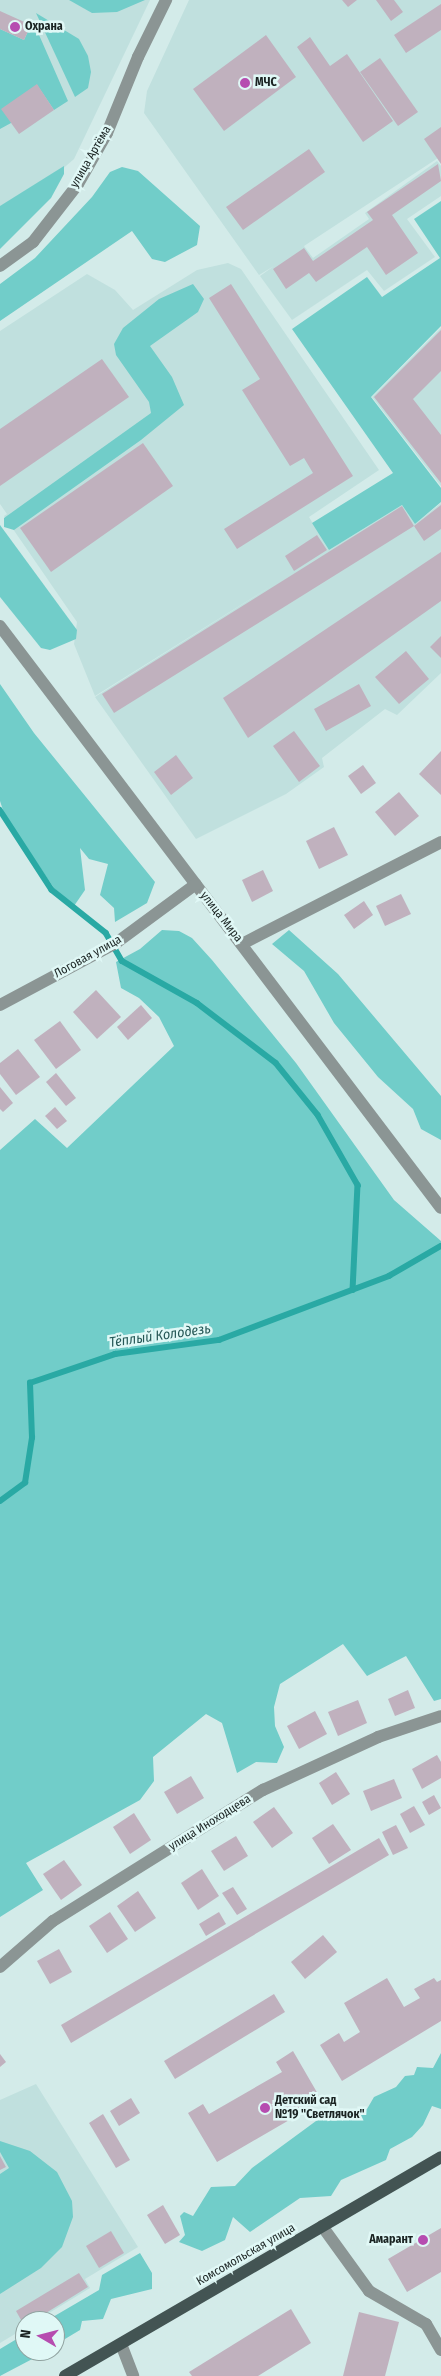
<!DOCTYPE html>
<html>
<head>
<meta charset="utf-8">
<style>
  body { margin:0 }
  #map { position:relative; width:441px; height:2376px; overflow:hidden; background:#d3ebe9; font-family:"Fira Sans Condensed",sans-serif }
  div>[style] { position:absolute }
  .built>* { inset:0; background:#c0e0de }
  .green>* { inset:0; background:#71cdc9 }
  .stream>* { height:5.5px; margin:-2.75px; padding:0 2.75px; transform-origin:2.75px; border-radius:2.75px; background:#29a9a4 }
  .building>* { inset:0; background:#c0b1be }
  .minor>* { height:12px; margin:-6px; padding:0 6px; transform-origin:6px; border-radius:6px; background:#8b9594 }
  .major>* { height:12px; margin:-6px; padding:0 6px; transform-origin:6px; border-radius:6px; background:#435453 }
  .dots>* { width:14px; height:14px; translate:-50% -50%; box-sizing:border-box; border:2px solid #e0f8f6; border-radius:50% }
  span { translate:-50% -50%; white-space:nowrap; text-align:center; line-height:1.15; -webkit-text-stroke:5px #e0f8f6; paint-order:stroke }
  .poi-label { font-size:12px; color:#1a2322; font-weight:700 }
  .left { translate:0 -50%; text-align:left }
  .right { translate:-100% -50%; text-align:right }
  .street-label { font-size:12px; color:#1a2322 }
  .water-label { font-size:14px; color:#265856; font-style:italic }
  .north { position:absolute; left:15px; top:2311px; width:50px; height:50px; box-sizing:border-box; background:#e0f8f6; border:1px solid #91a3a1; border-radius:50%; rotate:278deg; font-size:14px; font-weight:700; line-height:20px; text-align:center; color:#1a2322 }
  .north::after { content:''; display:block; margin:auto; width:18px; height:22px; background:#b64db0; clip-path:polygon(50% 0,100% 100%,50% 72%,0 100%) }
</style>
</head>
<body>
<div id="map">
  <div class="built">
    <div style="clip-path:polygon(0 0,150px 0,74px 159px,0 223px)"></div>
    <div style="clip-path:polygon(189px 0,441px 0,441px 161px,438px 158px,304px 246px,313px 258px,369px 219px,365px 213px,437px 161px,441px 166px,441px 196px,407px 219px,435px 257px,384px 291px,367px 270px,292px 320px,260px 276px,274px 266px,259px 275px,144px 113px,147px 91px)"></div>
    <div style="clip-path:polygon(228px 263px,241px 269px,379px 470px,309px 517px,329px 550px,402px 505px,415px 524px,441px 503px,441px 673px,397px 715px,385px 709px,322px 758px,324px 767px,286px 794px,196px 839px,95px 697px,273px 585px,95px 696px,74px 644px,77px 622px,4px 516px,7px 514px,0 504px,0 331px,87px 274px,115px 290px,133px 310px,197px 270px)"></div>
    <div style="clip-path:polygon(441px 328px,441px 486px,372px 397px)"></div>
    <div style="clip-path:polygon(36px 2084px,138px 2247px,85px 2279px,90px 2288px,36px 2321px,25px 2321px,25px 2328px,0 2343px,0 2100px)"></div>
  </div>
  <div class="green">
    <div style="clip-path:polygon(69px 0,145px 0,117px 12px,92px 13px)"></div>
    <div style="clip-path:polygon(36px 13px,79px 39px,88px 56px,91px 72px,88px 88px,75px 97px)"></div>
    <div style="clip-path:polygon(31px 25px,36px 28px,68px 101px,54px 110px,37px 85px,11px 123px,0 129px,0 29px,24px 40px)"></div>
    <div style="clip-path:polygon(64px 166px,64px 174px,51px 198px,0 249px,0 206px)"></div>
    <div style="clip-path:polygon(122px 167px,138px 171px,200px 226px,197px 245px,165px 262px,152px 259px,132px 231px,0 321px,0 284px,35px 258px,92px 197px,110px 172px)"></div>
    <div style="clip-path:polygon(441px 201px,441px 326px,371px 397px,441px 488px,441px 502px,415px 524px,402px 505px,329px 550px,312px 523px,393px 473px,292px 329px,367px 277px,382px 297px,440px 258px,414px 219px)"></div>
    <div style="clip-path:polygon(193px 284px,204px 299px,198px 312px,150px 346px,172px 377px,184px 405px,141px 440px,14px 530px,4px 527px,4px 518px,151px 413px,149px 402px,116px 355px,114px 344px,123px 328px,159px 299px)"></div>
    <div style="clip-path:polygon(0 525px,77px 630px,76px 639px,50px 650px,41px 648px,0 597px)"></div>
    <div style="clip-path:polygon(0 684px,34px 733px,155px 882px,147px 903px,115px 922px,114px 908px,100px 895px,108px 864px,89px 859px,80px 848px,85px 890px,74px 906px,54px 888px,5px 816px,0 801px)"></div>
    <div style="clip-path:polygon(162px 930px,179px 931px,192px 938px,212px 960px,296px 1063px,394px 1200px,441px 1241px,441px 1699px,434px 1701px,406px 1656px,367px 1676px,343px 1644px,280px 1684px,274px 1707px,275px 1726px,284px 1747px,277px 1763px,256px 1762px,237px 1773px,222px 1723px,206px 1714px,153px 1757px,154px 1781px,140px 1800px,26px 1863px,43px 1890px,0 1917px,0 1150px,35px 1119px,67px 1148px,174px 1046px,159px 1017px,139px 998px,121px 988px,116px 962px,140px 949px)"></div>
    <div style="clip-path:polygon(289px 930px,338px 974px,441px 1096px,441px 1140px,421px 1129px,413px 1109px,378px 1077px,334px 1023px,304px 971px,272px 944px)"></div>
    <div style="clip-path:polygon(441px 2053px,441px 2109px,432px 2106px,423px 2125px,412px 2137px,390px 2149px,386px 2160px,341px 2180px,331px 2196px,300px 2198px,250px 2232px,233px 2217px,225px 2240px,202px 2251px,179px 2242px,185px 2235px,180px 2216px,184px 2212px,193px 2216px,211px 2187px,235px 2186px,252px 2168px,316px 2121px,348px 2115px,348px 2109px,367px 2109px,374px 2097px,396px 2087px,405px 2076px,414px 2075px,417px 2067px,433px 2068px)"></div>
    <div style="clip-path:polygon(0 2141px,30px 2151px,57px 2172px,72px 2201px,73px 2217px,62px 2247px,41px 2268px,0 2294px,0 2174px,9px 2168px,0 2152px)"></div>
    <div style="clip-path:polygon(140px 2253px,152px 2273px,152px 2289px,111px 2299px,103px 2319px,82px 2321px,80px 2330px,55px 2345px,55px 2321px,46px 2321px,99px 2290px,102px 2275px)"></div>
    <div style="clip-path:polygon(25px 2334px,25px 2351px,40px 2351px,38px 2356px,0 2376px,0 2349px)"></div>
  </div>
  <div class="stream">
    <div style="left:0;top:810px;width:95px;rotate:57deg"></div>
    <div style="left:52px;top:890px;width:69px;rotate:38.5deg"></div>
    <div style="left:106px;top:933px;width:32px;rotate:60deg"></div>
    <div style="left:122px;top:961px;width:86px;rotate:29.2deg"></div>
    <div style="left:197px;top:1003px;width:99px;rotate:37.2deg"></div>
    <div style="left:276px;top:1063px;width:67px;rotate:51.1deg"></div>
    <div style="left:318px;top:1115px;width:81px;rotate:60.3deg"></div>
    <div style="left:358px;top:1185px;width:105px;rotate:92.7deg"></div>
    <div style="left:0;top:1501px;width:31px;rotate:-36deg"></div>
    <div style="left:25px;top:1483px;width:46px;rotate:-81.2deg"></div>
    <div style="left:32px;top:1438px;width:55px;rotate:-92.1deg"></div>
    <div style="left:30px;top:1383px;width:90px;rotate:-18.8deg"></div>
    <div style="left:115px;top:1354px;width:105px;rotate:-7.7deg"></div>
    <div style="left:219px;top:1340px;width:182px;rotate:-20.6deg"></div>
    <div style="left:389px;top:1276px;width:60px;rotate:-30deg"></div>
  </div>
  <div class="building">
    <div style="clip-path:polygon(342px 0,357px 0,348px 7px)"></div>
    <div style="clip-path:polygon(376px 0,394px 0,403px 12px,391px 21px)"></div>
    <div style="clip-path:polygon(441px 4px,441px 30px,406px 53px,394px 35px)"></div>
    <div style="clip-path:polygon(0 11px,31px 25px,24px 40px,0 29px)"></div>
    <div style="clip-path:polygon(266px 35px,296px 77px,224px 131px,193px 89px)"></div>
    <div style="clip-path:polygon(310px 37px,330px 66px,347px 54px,393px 121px,363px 142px,297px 47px)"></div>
    <div style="clip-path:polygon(380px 58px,418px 112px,398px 126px,360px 72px)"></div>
    <div style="clip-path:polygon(37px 84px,54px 110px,19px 134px,1px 109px)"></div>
    <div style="clip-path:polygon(441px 127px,441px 164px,424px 139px)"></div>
    <div style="clip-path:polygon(309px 149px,325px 172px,243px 230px,226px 207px)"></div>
    <div style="clip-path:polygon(438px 164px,441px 181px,392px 215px,418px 253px,386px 275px,367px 247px,316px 282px,309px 273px,286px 289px,273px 269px,304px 248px,313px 261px,373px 220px,367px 212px)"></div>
    <div style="clip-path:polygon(231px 284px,353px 476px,237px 549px,224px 529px,313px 473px,304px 458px,290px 466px,242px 390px,260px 379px,209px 298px)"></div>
    <div style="clip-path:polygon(441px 330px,441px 371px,413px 399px,441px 435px,441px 483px,374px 397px)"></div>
    <div style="clip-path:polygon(102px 359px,129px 397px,0 486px,0 429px)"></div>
    <div style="clip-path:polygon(143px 443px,173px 486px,51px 572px,20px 528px)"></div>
    <div style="clip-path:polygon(441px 505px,441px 529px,424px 541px,414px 526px)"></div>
    <div style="clip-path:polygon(402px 506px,414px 526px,114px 713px,102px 694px)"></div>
    <div style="clip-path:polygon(317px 535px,327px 550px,294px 571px,285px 556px)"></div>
    <div style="clip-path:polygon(441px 552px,441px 601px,248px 738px,223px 698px)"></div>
    <div style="clip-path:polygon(441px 636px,441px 658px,430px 647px)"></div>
    <div style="clip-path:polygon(406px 651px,429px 679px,399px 704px,375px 677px)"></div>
    <div style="clip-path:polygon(359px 684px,371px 706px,326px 731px,314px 709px)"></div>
    <div style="clip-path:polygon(294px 731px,320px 766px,299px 782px,273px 746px)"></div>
    <div style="clip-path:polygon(441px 751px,441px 795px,419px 774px)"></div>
    <div style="clip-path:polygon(176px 755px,193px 778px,171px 795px,154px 772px)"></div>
    <div style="clip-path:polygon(363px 765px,376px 783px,361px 794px,348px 776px)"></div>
    <div style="clip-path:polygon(399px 792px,419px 816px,395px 836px,375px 812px)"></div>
    <div style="clip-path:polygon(334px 827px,348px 855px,319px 869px,306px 841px)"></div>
    <div style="clip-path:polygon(263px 870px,273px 891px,252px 902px,242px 880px)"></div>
    <div style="clip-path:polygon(401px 894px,411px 914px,385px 926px,376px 906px)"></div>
    <div style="clip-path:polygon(364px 901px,373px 915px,354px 929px,344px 915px)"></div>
    <div style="clip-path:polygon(96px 990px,121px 1017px,97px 1039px,73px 1012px)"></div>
    <div style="clip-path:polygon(141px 1005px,152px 1018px,128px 1040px,117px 1027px)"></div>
    <div style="clip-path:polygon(60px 1021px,81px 1050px,56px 1069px,34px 1040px)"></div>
    <div style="clip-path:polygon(18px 1049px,40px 1077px,16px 1095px,0 1074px,0 1063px)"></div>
    <div style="clip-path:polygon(56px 1073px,76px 1098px,66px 1106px,46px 1082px)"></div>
    <div style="clip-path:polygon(0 1087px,13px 1103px,3px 1112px,0 1109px)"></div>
    <div style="clip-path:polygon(55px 1107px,67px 1121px,57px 1129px,45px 1116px)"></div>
    <div style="clip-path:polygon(408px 1690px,415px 1708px,395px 1716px,388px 1699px)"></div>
    <div style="clip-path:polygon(358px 1700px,367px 1723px,338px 1736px,328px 1712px)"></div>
    <div style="clip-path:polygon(315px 1711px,327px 1734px,299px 1749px,287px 1726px)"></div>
    <div style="clip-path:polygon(437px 1755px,441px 1762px,441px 1778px,422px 1789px,412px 1769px)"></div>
    <div style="clip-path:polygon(336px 1772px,350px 1794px,332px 1805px,319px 1783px)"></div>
    <div style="clip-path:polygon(191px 1776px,204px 1798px,177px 1814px,164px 1792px)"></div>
    <div style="clip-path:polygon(394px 1779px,402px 1798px,371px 1811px,363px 1791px)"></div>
    <div style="clip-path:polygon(434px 1795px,441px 1808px,429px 1815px,422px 1802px)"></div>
    <div style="clip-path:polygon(414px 1806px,425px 1825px,410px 1833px,400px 1814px)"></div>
    <div style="clip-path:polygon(274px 1807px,293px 1833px,272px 1848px,253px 1822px)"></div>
    <div style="clip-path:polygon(134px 1813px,151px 1840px,130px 1854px,113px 1827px)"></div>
    <div style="clip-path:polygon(333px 1824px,351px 1850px,329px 1864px,312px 1838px)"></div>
    <div style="clip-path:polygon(396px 1825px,408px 1848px,393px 1855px,382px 1832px)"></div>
    <div style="clip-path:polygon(236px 1836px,248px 1856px,224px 1871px,211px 1851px)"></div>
    <div style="clip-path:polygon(379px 1838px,389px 1855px,71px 2043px,61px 2025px)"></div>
    <div style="clip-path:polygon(64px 1860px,82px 1885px,61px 1900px,43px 1874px)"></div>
    <div style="clip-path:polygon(202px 1869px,219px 1896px,198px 1910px,181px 1883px)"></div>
    <div style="clip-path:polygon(233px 1887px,247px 1909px,237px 1915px,222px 1893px)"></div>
    <div style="clip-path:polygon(138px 1891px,156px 1918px,135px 1932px,117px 1906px)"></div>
    <div style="clip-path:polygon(110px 1912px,128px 1939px,107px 1953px,89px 1926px)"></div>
    <div style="clip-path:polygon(219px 1912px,226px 1924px,206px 1936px,199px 1924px)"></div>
    <div style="clip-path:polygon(323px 1935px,337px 1952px,305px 1979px,291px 1962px)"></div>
    <div style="clip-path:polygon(59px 1949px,72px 1972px,50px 1984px,37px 1961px)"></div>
    <div style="clip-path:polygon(387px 1978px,404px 2007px,420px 1998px,414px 1989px,434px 1978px,437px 1982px,441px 1980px,441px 2021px,342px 2081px,320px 2045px,339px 2033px,344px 2042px,360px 2032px,344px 2003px)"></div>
    <div style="clip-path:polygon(274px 1994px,285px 2012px,175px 2079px,164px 2061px)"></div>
    <div style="clip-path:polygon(293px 2051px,322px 2101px,217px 2162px,188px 2113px,203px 2104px,209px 2114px,282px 2072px,276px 2062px)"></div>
    <div style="clip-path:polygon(0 2054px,6px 2062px,0 2067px)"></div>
    <div style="clip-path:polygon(131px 2098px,140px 2113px,119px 2126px,110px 2111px)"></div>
    <div style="clip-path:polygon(103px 2114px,130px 2160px,116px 2168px,89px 2123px)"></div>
    <div style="clip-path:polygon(0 2156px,6px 2167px,0 2170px)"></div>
    <div style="clip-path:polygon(163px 2205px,180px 2235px,165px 2244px,147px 2215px)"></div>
    <div style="clip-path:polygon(441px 2228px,441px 2272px,407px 2292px,388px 2259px)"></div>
    <div style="clip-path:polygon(111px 2231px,124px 2253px,99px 2268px,86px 2246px)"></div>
    <div style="clip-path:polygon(79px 2273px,88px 2287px,33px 2321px,25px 2321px,25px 2327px,16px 2311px)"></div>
    <div style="clip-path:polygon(291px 2309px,311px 2343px,258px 2376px,192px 2376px,189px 2372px)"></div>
    <div style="clip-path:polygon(359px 2312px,399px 2322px,385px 2376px,343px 2376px)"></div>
  </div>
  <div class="minor">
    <div style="left:0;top:266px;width:41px;rotate:-36deg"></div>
    <div style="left:33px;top:242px;width:73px;rotate:-52.2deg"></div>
    <div style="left:78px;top:184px;width:59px;rotate:-60.4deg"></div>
    <div style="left:107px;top:133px;width:82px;rotate:-67.8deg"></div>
    <div style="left:138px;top:57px;width:64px;rotate:-63.8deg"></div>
    <div style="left:0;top:626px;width:730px;rotate:52.85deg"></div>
    <div style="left:242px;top:944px;width:224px;rotate:-27.1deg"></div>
    <div style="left:0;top:1005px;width:132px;rotate:-28.1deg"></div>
    <div style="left:116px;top:943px;width:99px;rotate:-36.4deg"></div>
    <div style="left:0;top:1967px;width:70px;rotate:-41deg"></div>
    <div style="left:53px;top:1921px;width:248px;rotate:-32deg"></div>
    <div style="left:263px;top:1790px;width:127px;rotate:-24.7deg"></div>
    <div style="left:378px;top:1737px;width:66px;rotate:-18.4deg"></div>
    <div style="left:322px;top:2226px;width:80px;rotate:54.1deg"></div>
    <div style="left:369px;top:2291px;width:66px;rotate:30.1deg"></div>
    <div style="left:426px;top:2324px;width:30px;rotate:60deg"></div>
    <div style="left:121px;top:2344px;width:34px;rotate:69deg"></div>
  </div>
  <div class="major">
    <div style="left:65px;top:2376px;width:435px;rotate:-30.2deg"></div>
  </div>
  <div class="dots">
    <div style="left:15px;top:27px;background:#b64db0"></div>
    <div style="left:245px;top:83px;background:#b64db0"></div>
    <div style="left:265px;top:2108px;background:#b64db0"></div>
    <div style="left:423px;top:2240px;background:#b64db0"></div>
  </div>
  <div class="poi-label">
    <span class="left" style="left:25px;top:27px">Охрана</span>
    <span class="left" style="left:255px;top:83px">МЧС</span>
    <span class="left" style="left:275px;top:2108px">Детский сад<br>№19 "Светлячок"</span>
    <span class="right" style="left:413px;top:2240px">Амарант</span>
  </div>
  <div class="street-label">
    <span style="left:91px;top:157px;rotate:-60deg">улица Артёма</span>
    <span style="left:221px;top:917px;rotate:52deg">улица Мира</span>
    <span style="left:88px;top:957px;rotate:-29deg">Логовая улица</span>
    <span style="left:210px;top:1823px;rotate:-32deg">улица Иноходцева</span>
    <span style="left:246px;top:2255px;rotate:-30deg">Комсомольская улица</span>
  </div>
  <div class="water-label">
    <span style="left:160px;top:1336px;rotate:-8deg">Тёплый Колодезь</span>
  </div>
  <div class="north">N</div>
</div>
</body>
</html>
